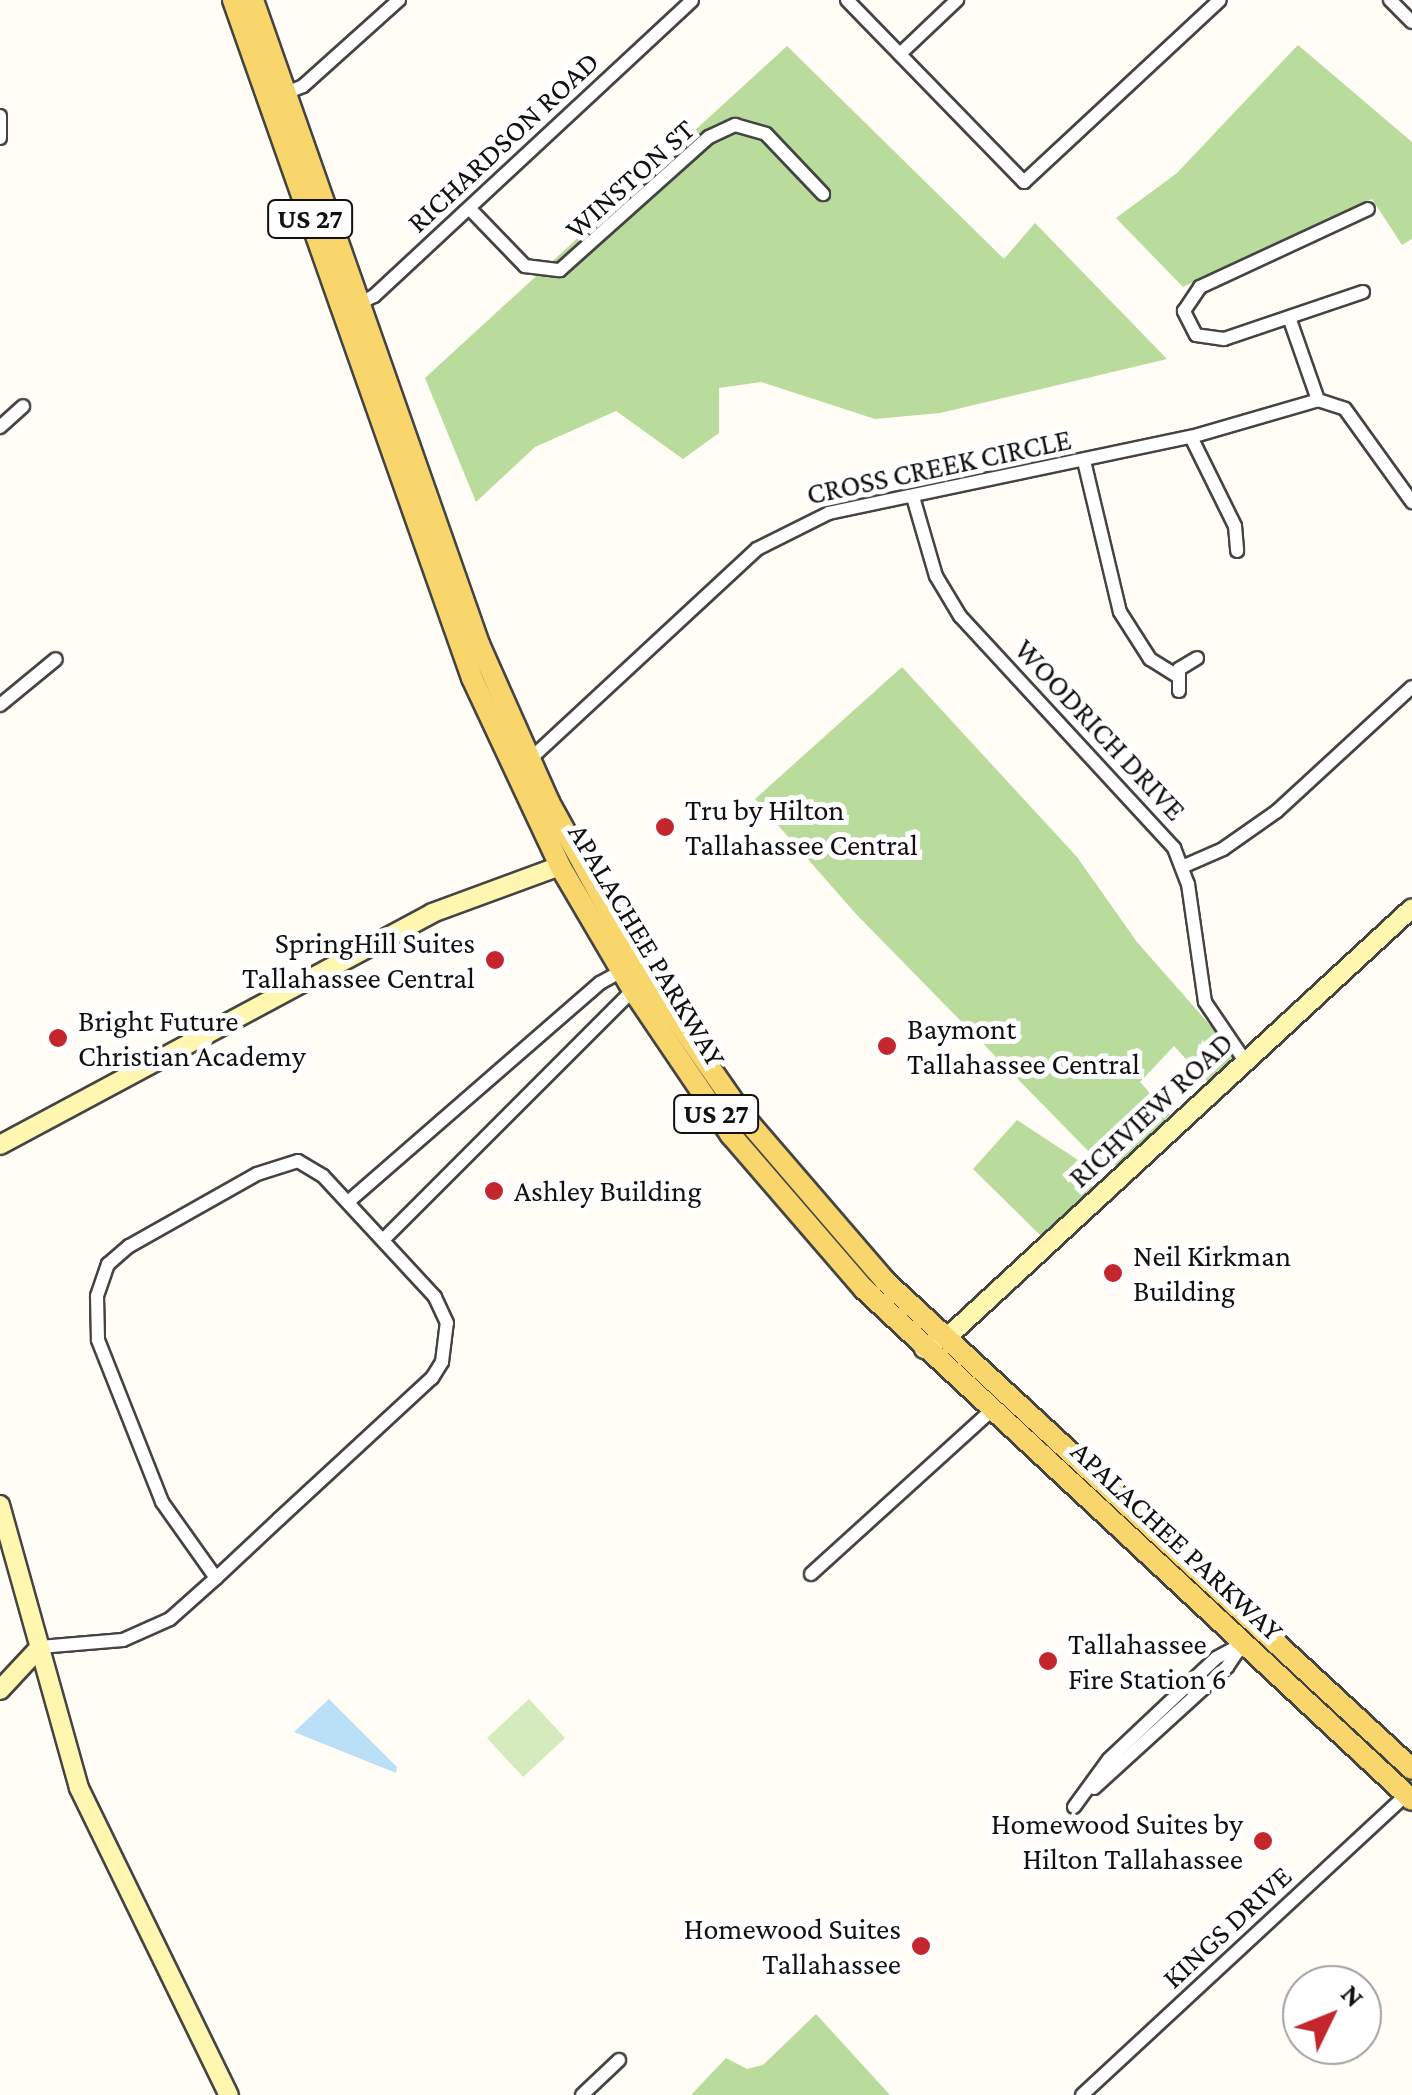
<!DOCTYPE html>
<html>
<head>
<meta charset="utf-8">
<style>
  body { margin:0 }
  #map { position:relative; width:1412px; height:2095px; overflow:hidden; background:#fffdf5; font-family:"Crimson Pro",serif }
  div>[style] { position:absolute }
  .green>* { inset:0; background:#d5ebbd }
  .forest>* { inset:0; background:#b9dc9c }
  .water>* { inset:0; background:#b9e0f7 }
  .roads { filter:drop-shadow(2px 0 #444) drop-shadow(-2px 0 #444) drop-shadow(0 2px #444) drop-shadow(0 -2px #444) }
  .street>* { height:12px; margin:-6px; padding:0 6px; transform-origin:6px; border-radius:6px; background:#fff }
  .secondary>* { height:18px; margin:-9px; padding:0 9px; transform-origin:9px; border-radius:9px; background:#fff6b0 }
  .primary>* { height:20px; margin:-10px; padding:0 10px; transform-origin:10px; border-radius:10px; background:#f9d66b }
  .dots>* { width:28px; height:28px; translate:-50% -50%; box-sizing:border-box; border:5px solid #fff; border-radius:50% }
  span { translate:-50% -50%; white-space:nowrap; text-align:center; line-height:1.15; -webkit-text-stroke:10px #fff; paint-order:stroke }
  .shield-label span { padding:2px 8px; background:#fff; border:2px solid; border-radius:8px; -webkit-text-stroke-width:0 }
  .shield-label { font-size:28px; color:#111; font-weight:700 }
  .street-label { font-size:30px; color:#111 }
  .poi-label { font-size:30px; color:#111 }
  .left { translate:0 -50%; text-align:left }
  .right { translate:-100% -50%; text-align:right }
  .north { position:absolute; left:1282px; top:1965px; width:100px; height:100px; box-sizing:border-box; background:#fff; border:2px solid #a0a0a0; border-radius:50%; rotate:47deg; font-size:28px; font-weight:700; line-height:40px; text-align:center; color:#111 }
  .north::after { content:''; display:block; margin:auto; width:35px; height:45px; background:#c4262e; clip-path:polygon(50% 0,100% 100%,50% 72%,0 100%) }
</style>
</head>
<body>
<div id="map">
  <div class="green">
    <div style="clip-path:polygon(529px 1699px,565px 1738px,523px 1777px,487px 1738px)"></div>
  </div>
  <div class="forest">
    <div style="clip-path:polygon(1298px 45px,1412px 142px,1412px 239px,1402px 245px,1372px 199px,1183px 287px,1116px 218px,1177px 173px)"></div>
    <div style="clip-path:polygon(787px 46px,1004px 259px,1035px 223px,1167px 359px,940px 413px,875px 419px,761px 382px,719px 388px,719px 433px,683px 459px,616px 411px,535px 447px,476px 502px,425px 378px)"></div>
    <div style="clip-path:polygon(902px 667px,1077px 857px,1137px 942px,1239px 1058px,1210px 1085px,1174px 1046px,1140px 1082px,1170px 1115px,1118px 1166px,1098px 1161px,856px 914px,755px 799px)"></div>
    <div style="clip-path:polygon(1017px 1120px,1078px 1160px,1095px 1191px,1041px 1236px,973px 1169px)"></div>
    <div style="clip-path:polygon(816px 2014px,890px 2095px,691px 2095px,726px 2058px,747px 2069px,763px 2065px)"></div>
  </div>
  <div class="water">
    <div style="clip-path:polygon(329px 1699px,397px 1767px,396px 1773px,294px 1732px)"></div>
  </div>
  <div class="roads">
    <div class="street">
      <div style="left:847px;top:0;width:254px;rotate:45.8deg"></div>
      <div style="left:1024px;top:182px;width:267px;rotate:-42.9deg"></div>
      <div style="left:1390px;top:0;width:31px;rotate:45deg"></div>
      <div style="left:900px;top:54px;width:79px;rotate:-43.5deg"></div>
      <div style="left:286px;top:93px;width:18px;rotate:-22deg"></div>
      <div style="left:303px;top:86px;width:129px;rotate:-41.9deg"></div>
      <div style="left:0;top:116px;width:22px;rotate:90deg"></div>
      <div style="left:469px;top:208px;width:81px;rotate:46deg"></div>
      <div style="left:525px;top:266px;width:35px;rotate:7deg"></div>
      <div style="left:560px;top:270px;width:200px;rotate:-41.8deg"></div>
      <div style="left:709px;top:137px;width:29px;rotate:-25deg"></div>
      <div style="left:735px;top:125px;width:32px;rotate:16deg"></div>
      <div style="left:766px;top:134px;width:83px;rotate:46.5deg"></div>
      <div style="left:1363px;top:292px;width:147px;rotate:161.3deg"></div>
      <div style="left:1224px;top:339px;width:28px;rotate:-172deg"></div>
      <div style="left:1196px;top:335px;width:27px;rotate:-117deg"></div>
      <div style="left:1184px;top:311px;width:29px;rotate:-56deg"></div>
      <div style="left:1200px;top:287px;width:185px;rotate:-24.9deg"></div>
      <div style="left:353px;top:307px;width:24px;rotate:-28deg"></div>
      <div style="left:374px;top:296px;width:434px;rotate:-42.9deg"></div>
      <div style="left:1290px;top:320px;width:85px;rotate:70.7deg"></div>
      <div style="left:0;top:427px;width:31px;rotate:-42deg"></div>
      <div style="left:1191px;top:437px;width:99px;rotate:63.7deg"></div>
      <div style="left:1235px;top:526px;width:25px;rotate:85deg"></div>
      <div style="left:1084px;top:461px;width:155px;rotate:76.6deg"></div>
      <div style="left:1120px;top:612px;width:56px;rotate:57.4deg"></div>
      <div style="left:1150px;top:659px;width:31px;rotate:32deg"></div>
      <div style="left:913px;top:497px;width:82px;rotate:73.8deg"></div>
      <div style="left:936px;top:576px;width:47px;rotate:59deg"></div>
      <div style="left:960px;top:616px;width:316px;rotate:47.3deg"></div>
      <div style="left:1174px;top:848px;width:39px;rotate:69deg"></div>
      <div style="left:1188px;top:884px;width:119px;rotate:81.8deg"></div>
      <div style="left:1205px;top:1002px;width:71px;rotate:55.9deg"></div>
      <div style="left:1179px;top:691px;width:22px;rotate:-90deg"></div>
      <div style="left:1179px;top:669px;width:21px;rotate:-31deg"></div>
      <div style="left:0;top:705px;width:72px;rotate:-39.4deg"></div>
      <div style="left:527px;top:762px;width:313px;rotate:-42.8deg"></div>
      <div style="left:757px;top:549px;width:80px;rotate:-26.6deg"></div>
      <div style="left:829px;top:513px;width:370px;rotate:-11.9deg"></div>
      <div style="left:1191px;top:437px;width:132px;rotate:-16.2deg"></div>
      <div style="left:1318px;top:400px;width:28px;rotate:18deg"></div>
      <div style="left:1345px;top:409px;width:115px;rotate:54.2deg"></div>
      <div style="left:1182px;top:867px;width:45px;rotate:-23.7deg"></div>
      <div style="left:1223px;top:849px;width:66px;rotate:-35.1deg"></div>
      <div style="left:1277px;top:811px;width:183px;rotate:-42.6deg"></div>
      <div style="left:348px;top:1202px;width:334px;rotate:-41deg"></div>
      <div style="left:600px;top:983px;width:31px;rotate:-29deg"></div>
      <div style="left:384px;top:1239px;width:355px;rotate:-45deg"></div>
      <div style="left:811px;top:1574px;width:246px;rotate:-42.2deg"></div>
      <div style="left:40px;top:1647px;width:83px;rotate:-4.8deg"></div>
      <div style="left:123px;top:1640px;width:51px;rotate:-24.1deg"></div>
      <div style="left:170px;top:1619px;width:62px;rotate:-41.7deg"></div>
      <div style="left:216px;top:1578px;width:86px;rotate:-43.1deg"></div>
      <div style="left:279px;top:1519px;width:208px;rotate:-42.7deg"></div>
      <div style="left:432px;top:1378px;width:19px;rotate:-58deg"></div>
      <div style="left:442px;top:1362px;width:39px;rotate:-83deg"></div>
      <div style="left:447px;top:1323px;width:29px;rotate:-115deg"></div>
      <div style="left:435px;top:1297px;width:165px;rotate:-132.8deg"></div>
      <div style="left:323px;top:1176px;width:29px;rotate:-149deg"></div>
      <div style="left:298px;top:1161px;width:43px;rotate:162.4deg"></div>
      <div style="left:257px;top:1174px;width:147px;rotate:150.6deg"></div>
      <div style="left:129px;top:1246px;width:28px;rotate:139deg"></div>
      <div style="left:108px;top:1264px;width:34px;rotate:109deg"></div>
      <div style="left:97px;top:1296px;width:44px;rotate:88.7deg"></div>
      <div style="left:98px;top:1340px;width:174px;rotate:68.4deg"></div>
      <div style="left:162px;top:1502px;width:93px;rotate:54.6deg"></div>
      <div style="left:1094px;top:1788px;width:180px;rotate:-42.3deg"></div>
      <div style="left:1227px;top:1667px;width:25px;rotate:-56deg"></div>
      <div style="left:1074px;top:1807px;width:59px;rotate:-53.9deg"></div>
      <div style="left:1109px;top:1759px;width:147px;rotate:-43.3deg"></div>
      <div style="left:1216px;top:1658px;width:30px;rotate:-28deg"></div>
      <div style="left:582px;top:2095px;width:51px;rotate:-43.4deg"></div>
      <div style="left:1082px;top:2095px;width:442px;rotate:-42.8deg"></div>
    </div>
    <div class="secondary">
      <div style="left:0;top:1145px;width:490px;rotate:-28.2deg"></div>
      <div style="left:432px;top:913px;width:136px;rotate:-20.2deg"></div>
      <div style="left:924px;top:1349px;width:35px;rotate:-31deg"></div>
      <div style="left:954px;top:1331px;width:623px;rotate:-42.72deg"></div>
      <div style="left:0;top:1505px;width:294px;rotate:74.4deg"></div>
      <div style="left:79px;top:1788px;width:342px;rotate:64deg"></div>
      <div style="left:0;top:1690px;width:59px;rotate:-47.1deg"></div>
    </div>
    <div class="primary">
      <div style="left:233px;top:0;width:719px;rotate:70.58deg"></div>
      <div style="left:472px;top:678px;width:208px;rotate:64.9deg"></div>
      <div style="left:560px;top:866px;width:146px;rotate:59.6deg"></div>
      <div style="left:634px;top:992px;width:173px;rotate:55.9deg"></div>
      <div style="left:731px;top:1135px;width:203px;rotate:49.2deg"></div>
      <div style="left:864px;top:1289px;width:749px;rotate:43deg"></div>
      <div style="left:253px;top:0;width:683px;rotate:70.66deg"></div>
      <div style="left:479px;top:644px;width:173px;rotate:66.1deg"></div>
      <div style="left:549px;top:802px;width:187px;rotate:61.2deg"></div>
      <div style="left:639px;top:966px;width:185px;rotate:55.1deg"></div>
      <div style="left:745px;top:1118px;width:215px;rotate:49.3deg"></div>
      <div style="left:885px;top:1281px;width:718px;rotate:42.8deg"></div>
    </div>
  </div>
  <div class="dots">
    <div style="left:665px;top:827px;background:#c4262e"></div>
    <div style="left:495px;top:960px;background:#c4262e"></div>
    <div style="left:58px;top:1038px;background:#c4262e"></div>
    <div style="left:887px;top:1046px;background:#c4262e"></div>
    <div style="left:494px;top:1191px;background:#c4262e"></div>
    <div style="left:1113px;top:1273px;background:#c4262e"></div>
    <div style="left:1048px;top:1661px;background:#c4262e"></div>
    <div style="left:1263px;top:1841px;background:#c4262e"></div>
    <div style="left:921px;top:1946px;background:#c4262e"></div>
  </div>
  <div class="shield-label">
    <span style="left:310px;top:219px">US 27</span>
    <span style="left:716px;top:1114px">US 27</span>
  </div>
  <div class="street-label">
    <span style="left:503px;top:142px;rotate:-43deg">RICHARDSON ROAD</span>
    <span style="left:630px;top:179px;rotate:-42deg">WINSTON ST</span>
    <span style="left:939px;top:467px;rotate:-12deg">CROSS CREEK CIRCLE</span>
    <span style="left:1100px;top:730px;rotate:47deg">WOODRICH DRIVE</span>
    <span style="left:647px;top:945px;rotate:59deg">APALACHEE PARKWAY</span>
    <span style="left:1151px;top:1110px;rotate:-43deg">RICHVIEW ROAD</span>
    <span style="left:1177px;top:1541px;rotate:43deg">APALACHEE PARKWAY</span>
    <span style="left:1227px;top:1927px;rotate:-43deg">KINGS DRIVE</span>
  </div>
  <div class="poi-label">
    <span class="left" style="left:685px;top:827px">Tru by Hilton<br>Tallahassee Central</span>
    <span class="right" style="left:475px;top:960px">SpringHill Suites<br>Tallahassee Central</span>
    <span class="left" style="left:78px;top:1038px">Bright Future<br>Christian Academy</span>
    <span class="left" style="left:907px;top:1046px">Baymont<br>Tallahassee Central</span>
    <span class="left" style="left:514px;top:1191px">Ashley Building</span>
    <span class="left" style="left:1133px;top:1273px">Neil Kirkman<br>Building</span>
    <span class="left" style="left:1068px;top:1661px">Tallahassee<br>Fire Station 6</span>
    <span class="right" style="left:1243px;top:1841px">Homewood Suites by<br>Hilton Tallahassee</span>
    <span class="right" style="left:901px;top:1946px">Homewood Suites<br>Tallahassee</span>
  </div>
  <div class="north">N</div>
</div>
</body>
</html>
